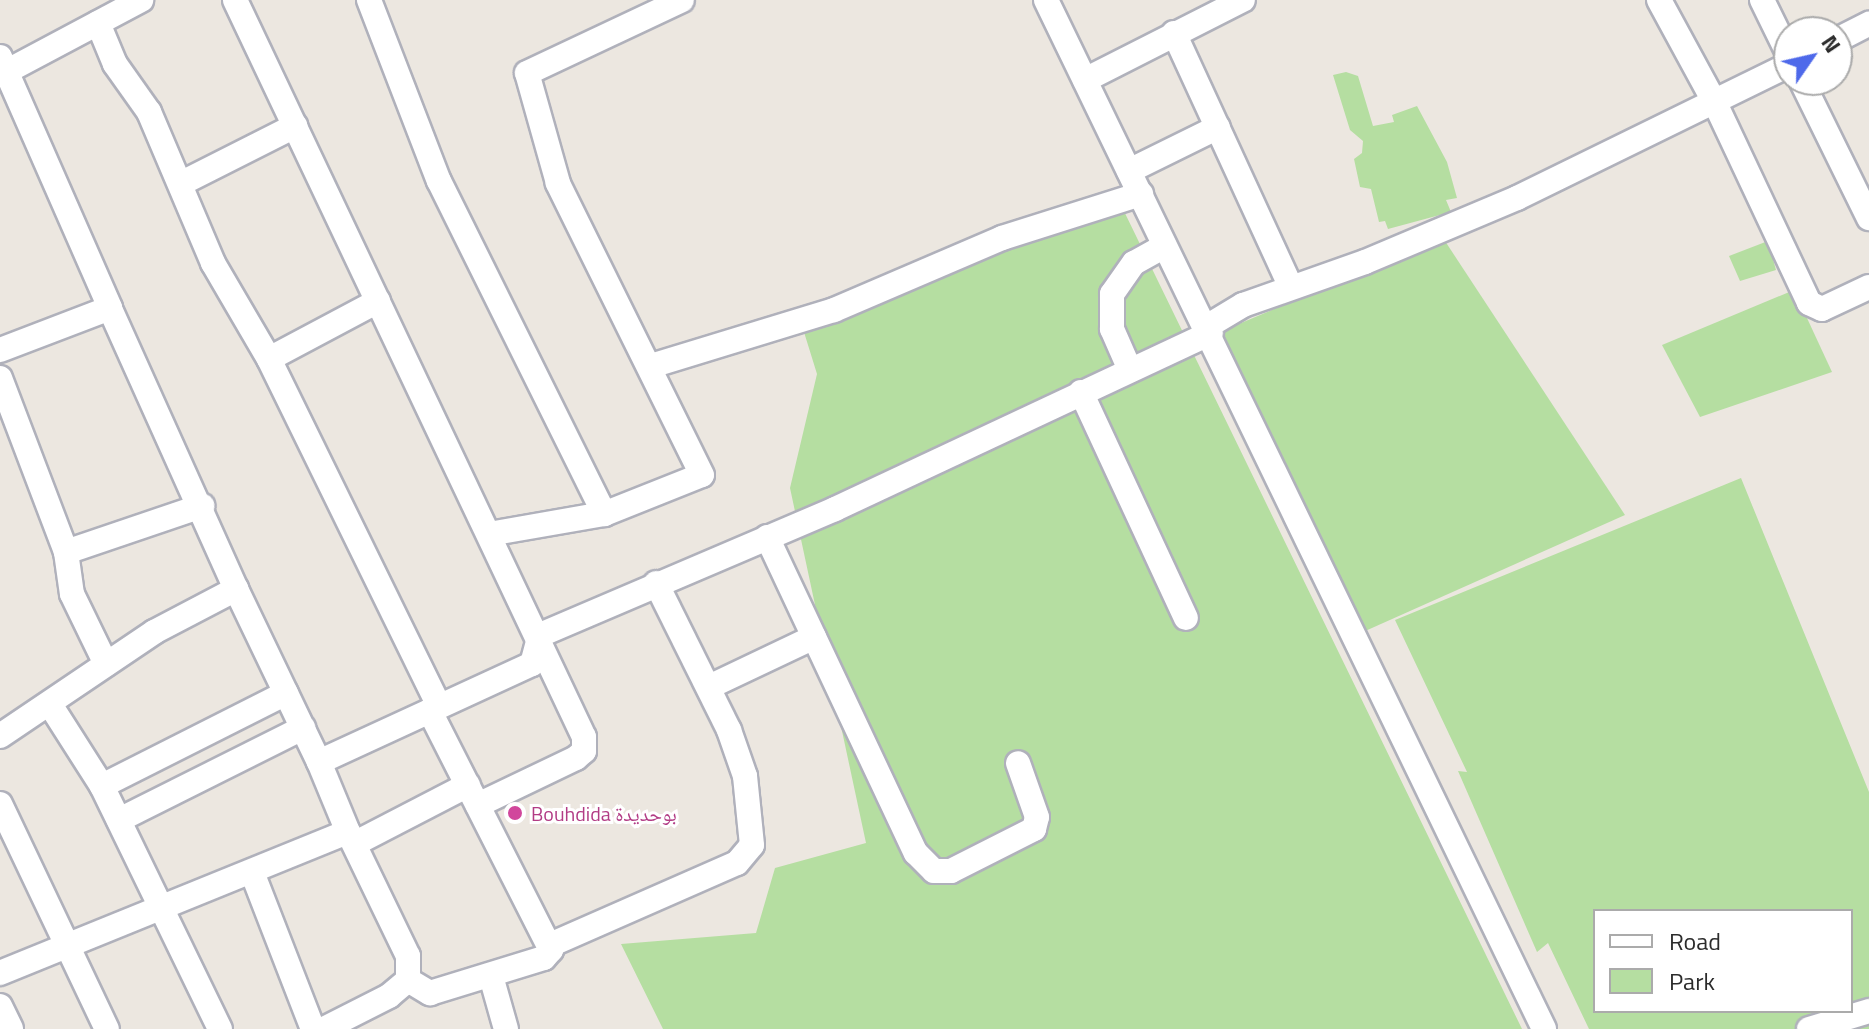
<!DOCTYPE html>
<html>
<head>
<meta charset="utf-8">
<style>
  body { margin:0 }
  #map { position:relative; width:1869px; height:1029px; overflow:hidden; background:#ece7e0; font-family:"Titillium Web","Noto Naskh Arabic",sans-serif }
  div>[style] { position:absolute }
  .green>* { inset:0; background:#b5dea1 }
  .roads { filter:drop-shadow(2px 0 #b0b1bb) drop-shadow(-2px 0 #b0b1bb) drop-shadow(0 2px #b0b1bb) drop-shadow(0 -2px #b0b1bb) }
  .minor>* { height:24px; margin:-12px; padding:0 12px; transform-origin:12px; border-radius:12px; background:#fff }
  .dots>* { width:22px; height:22px; translate:-50% -50%; box-sizing:border-box; border:4px solid #fff; border-radius:50% }
  span { translate:-50% -50%; white-space:nowrap; text-align:center; line-height:1.15; -webkit-text-stroke:6px #fff; paint-order:stroke }
  .hotel-label { font-size:20px; color:#b23c85 }
  .left { translate:0 -50%; text-align:left }
  .legend { position:absolute; left:1593px; top:909px; width:260px; height:104px; box-sizing:border-box; background:#fff; border:2px solid #ababab; margin:0; padding:10px 14px; list-style:none; font-size:24px; color:#2c2c2c }
  .legend li { display:flex; align-items:center; gap:16px; height:40px }
  .legend b { width:40px; border:2px solid #ababab }
  .north { position:absolute; left:1773px; top:16px; width:80px; height:80px; box-sizing:border-box; background:#fff; border:2px solid #ababab; border-radius:50%; rotate:56deg; font-size:22px; font-weight:700; line-height:32px; text-align:center; color:#2c2c2c }
  .north::after { content:''; display:block; margin:auto; width:28px; height:36px; background:#4e69ea; clip-path:polygon(50% 0,100% 100%,50% 72%,0 100%) }
</style>
</head>
<body>
<div id="map">
  <div class="green">
    <div style="clip-path:polygon(1346px 72px,1358px 76px,1373px 126px,1394px 122px,1392px 115px,1417px 106px,1447px 162px,1457px 198px,1446px 200px,1451px 212px,1388px 229px,1385px 221px,1379px 222px,1371px 189px,1360px 187px,1354px 159px,1362px 153px,1363px 141px,1350px 130px,1333px 75px)"></div>
    <div style="clip-path:polygon(1120px 203px,1522px 1029px,663px 1029px,621px 944px,756px 933px,775px 868px,866px 843px,790px 488px,817px 374px,799px 316px)"></div>
    <div style="clip-path:polygon(1443px 238px,1625px 515px,1354px 636px,1222px 331px)"></div>
    <div style="clip-path:polygon(1768px 241px,1776px 270px,1740px 281px,1729px 256px)"></div>
    <div style="clip-path:polygon(1794px 290px,1832px 372px,1700px 417px,1662px 345px)"></div>
    <div style="clip-path:polygon(evenodd,1741px 478px,1869px 792px,1869px 1029px,1589px 1029px,1548px 943px,1537px 952px,1458px 771px,1467px 772px,1395px 620px,1741px 478px,1595px 911px,1851px 911px,1851px 1011px,1595px 1011px,1595px 911px)"></div>
  </div>
  <div class="roads">
    <div class="minor">
      <div style="left:235px;top:0;width:815px;rotate:64.66deg"></div>
      <div style="left:584px;top:737px;width:14px;rotate:90deg"></div>
      <div style="left:584px;top:751px;width:11px;rotate:139deg"></div>
      <div style="left:576px;top:758px;width:109px;rotate:154.4deg"></div>
      <div style="left:369px;top:0;width:194px;rotate:68.9deg"></div>
      <div style="left:439px;top:181px;width:372px;rotate:63.6deg"></div>
      <div style="left:1046px;top:0;width:1143px;rotate:64.17deg"></div>
      <div style="left:1659px;top:0;width:117px;rotate:61.5deg"></div>
      <div style="left:1715px;top:103px;width:221px;rotate:64.8deg"></div>
      <div style="left:1809px;top:303px;width:14px;rotate:25deg"></div>
      <div style="left:1822px;top:309px;width:52px;rotate:-25.1deg"></div>
      <div style="left:1762px;top:0;width:61px;rotate:63.9deg"></div>
      <div style="left:98px;top:23px;width:44px;rotate:67.5deg"></div>
      <div style="left:115px;top:64px;width:59px;rotate:54.7deg"></div>
      <div style="left:149px;top:112px;width:164px;rotate:67deg"></div>
      <div style="left:213px;top:263px;width:111px;rotate:59.7deg"></div>
      <div style="left:1174px;top:33px;width:280px;rotate:65.3deg"></div>
      <div style="left:1837px;top:40px;width:36px;rotate:-27deg"></div>
      <div style="left:0;top:57px;width:274px;rotate:66.3deg"></div>
      <div style="left:110px;top:308px;width:118px;rotate:159.1deg"></div>
      <div style="left:0;top:75px;width:160px;rotate:-28deg"></div>
      <div style="left:1085px;top:80px;width:177px;rotate:-26.9deg"></div>
      <div style="left:1801px;top:80px;width:154px;rotate:63.8deg"></div>
      <div style="left:1129px;top:171px;width:99px;rotate:-26.3deg"></div>
      <div style="left:182px;top:183px;width:127px;rotate:-26.8deg"></div>
      <div style="left:378px;top:301px;width:123px;rotate:152deg"></div>
      <div style="left:269px;top:359px;width:386px;rotate:63.9deg"></div>
      <div style="left:1208px;top:326px;width:41px;rotate:-31deg"></div>
      <div style="left:1243px;top:305px;width:129px;rotate:-19.4deg"></div>
      <div style="left:1365px;top:262px;width:165px;rotate:-22.8deg"></div>
      <div style="left:1517px;top:198px;width:303px;rotate:-26.1deg"></div>
      <div style="left:651px;top:366px;width:191px;rotate:-17deg"></div>
      <div style="left:834px;top:310px;width:183px;rotate:-23.2deg"></div>
      <div style="left:1002px;top:238px;width:146px;rotate:-17.6deg"></div>
      <div style="left:1130px;top:370px;width:45px;rotate:-113.7deg"></div>
      <div style="left:1112px;top:329px;width:35px;rotate:-90deg"></div>
      <div style="left:1112px;top:294px;width:38px;rotate:-55deg"></div>
      <div style="left:1134px;top:263px;width:35px;rotate:-29deg"></div>
      <div style="left:0;top:378px;width:186px;rotate:69.2deg"></div>
      <div style="left:66px;top:552px;width:42px;rotate:81.9deg"></div>
      <div style="left:72px;top:594px;width:78px;rotate:64.1deg"></div>
      <div style="left:1081px;top:392px;width:249px;rotate:65.1deg"></div>
      <div style="left:489px;top:534px;width:117px;rotate:-9.9deg"></div>
      <div style="left:604px;top:514px;width:105px;rotate:-21.7deg"></div>
      <div style="left:702px;top:475px;width:326px;rotate:-116.3deg"></div>
      <div style="left:558px;top:183px;width:114px;rotate:-105.7deg"></div>
      <div style="left:527px;top:73px;width:171px;rotate:-25.2deg"></div>
      <div style="left:767px;top:537px;width:349px;rotate:64.8deg"></div>
      <div style="left:916px;top:853px;width:25px;rotate:45deg"></div>
      <div style="left:934px;top:871px;width:17px"></div>
      <div style="left:951px;top:871px;width:93px;rotate:-26.8deg"></div>
      <div style="left:1034px;top:829px;width:12px;rotate:-76deg"></div>
      <div style="left:1037px;top:817px;width:57px;rotate:-109.4deg"></div>
      <div style="left:66px;top:552px;width:144px;rotate:-18.7deg"></div>
      <div style="left:236px;top:589px;width:192px;rotate:64.4deg"></div>
      <div style="left:540px;top:635px;width:321px;rotate:-23.1deg"></div>
      <div style="left:835px;top:509px;width:415px;rotate:-25.1deg"></div>
      <div style="left:711px;top:686px;width:114px;rotate:-25.4deg"></div>
      <div style="left:51px;top:706px;width:95px;rotate:57.5deg"></div>
      <div style="left:102px;top:786px;width:270px;rotate:64.1deg"></div>
      <div style="left:0;top:736px;width:186px;rotate:-34deg"></div>
      <div style="left:154px;top:632px;width:93px;rotate:-27.7deg"></div>
      <div style="left:236px;top:589px;width:308px;rotate:-114.2deg"></div>
      <div style="left:102px;top:786px;width:206px;rotate:-26.8deg"></div>
      <div style="left:0;top:804px;width:249px;rotate:64.6deg"></div>
      <div style="left:119px;top:820px;width:206px;rotate:-26.6deg"></div>
      <div style="left:356px;top:843px;width:126px;rotate:-27.4deg"></div>
      <div style="left:252px;top:872px;width:168px;rotate:68.8deg"></div>
      <div style="left:550px;top:945px;width:204px;rotate:-23.7deg"></div>
      <div style="left:737px;top:863px;width:23px;rotate:-50deg"></div>
      <div style="left:752px;top:845px;width:69px;rotate:-95.8deg"></div>
      <div style="left:745px;top:776px;width:49px;rotate:-109.2deg"></div>
      <div style="left:729px;top:730px;width:164px;rotate:-116.4deg"></div>
      <div style="left:0;top:973px;width:375px;rotate:-22.1deg"></div>
      <div style="left:348px;top:832px;width:76px;rotate:-112.5deg"></div>
      <div style="left:319px;top:762px;width:234px;rotate:-24.7deg"></div>
      <div style="left:532px;top:664px;width:30px;rotate:-75deg"></div>
      <div style="left:491px;top:976px;width:55px;rotate:74.2deg"></div>
      <div style="left:408px;top:980px;width:26px;rotate:31deg"></div>
      <div style="left:430px;top:993px;width:119px;rotate:-17.1deg"></div>
      <div style="left:544px;top:958px;width:11px;rotate:-49deg"></div>
      <div style="left:551px;top:950px;width:268px;rotate:-116.9deg"></div>
      <div style="left:0;top:1006px;width:25px;rotate:64deg"></div>
      <div style="left:324px;top:1029px;width:73px;rotate:-26.9deg"></div>
      <div style="left:389px;top:996px;width:25px;rotate:-40deg"></div>
      <div style="left:408px;top:980px;width:24px;rotate:-90deg"></div>
      <div style="left:408px;top:956px;width:138px;rotate:-115.8deg"></div>
      <div style="left:1809px;top:1029px;width:63px;rotate:-16.7deg"></div>
    </div>
  </div>
  <div class="dots">
    <div style="left:515px;top:813px;background:#d1479c"></div>
  </div>
  <div class="hotel-label">
    <span class="left" style="left:531px;top:813px">Bouhdida بوحديدة</span>
  </div>
  <ul class="legend">
  <li><b style="height:10px;background:#fff"></b>Road</li>
  <li><b style="height:22px;background:#b5dea1"></b>Park</li>
  </ul>
  <div class="north">N</div>
</div>
</body>
</html>
